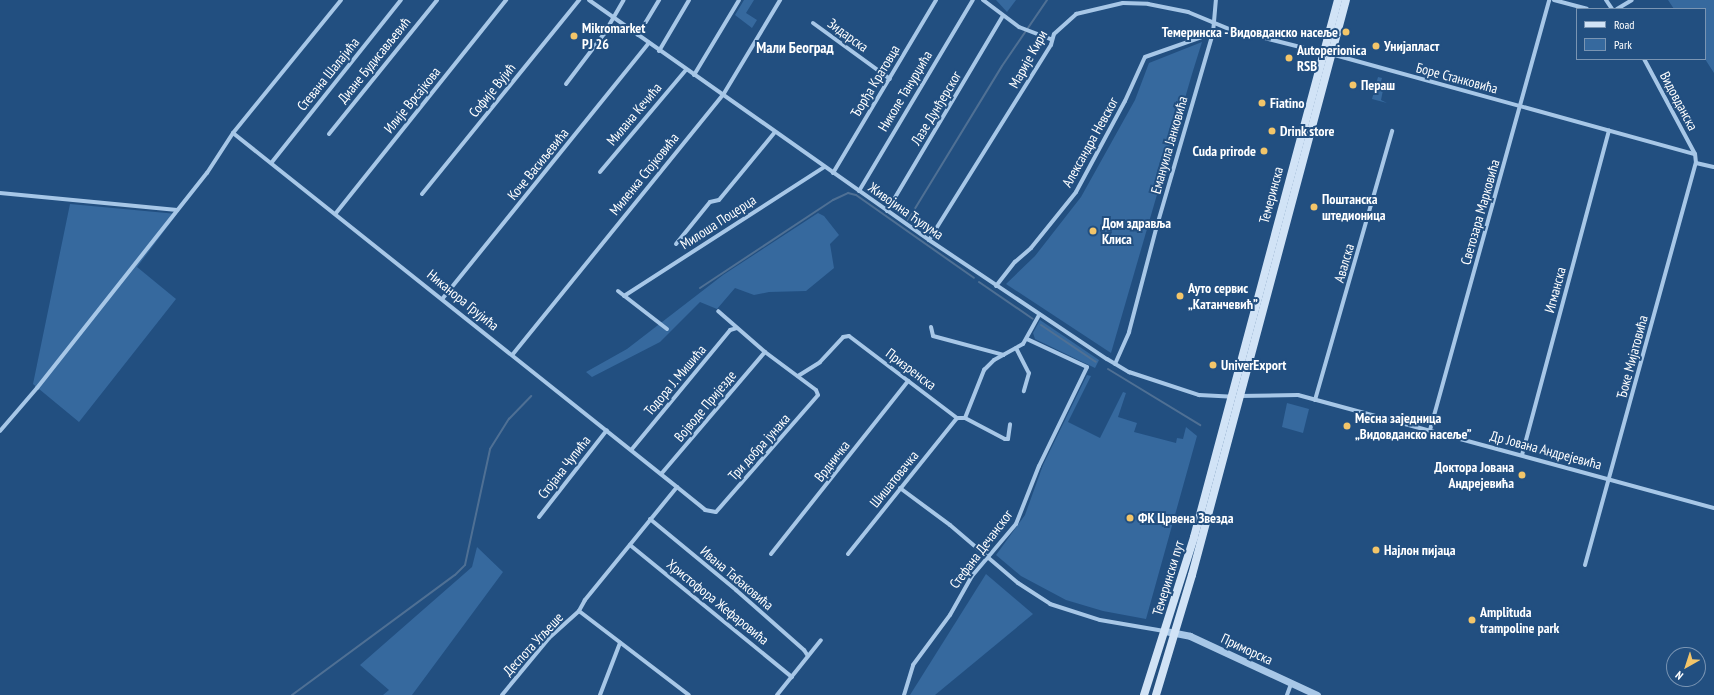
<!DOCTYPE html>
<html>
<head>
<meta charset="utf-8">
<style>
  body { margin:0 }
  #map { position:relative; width:1714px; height:695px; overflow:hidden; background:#224f80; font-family:"PT Sans Narrow",sans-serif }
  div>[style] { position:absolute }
  .green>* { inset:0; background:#36699e }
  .stream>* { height:2px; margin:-1px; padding:0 1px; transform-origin:1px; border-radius:1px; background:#4f7094 }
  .minor>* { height:4px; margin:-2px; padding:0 2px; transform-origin:2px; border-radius:2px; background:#a7c7e7 }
  .tertiary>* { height:7px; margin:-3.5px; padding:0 3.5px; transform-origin:3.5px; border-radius:3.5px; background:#a7c7e7 }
  .secondary>* { height:8px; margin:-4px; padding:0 4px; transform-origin:4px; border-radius:4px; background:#d1e3f6 }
  .dots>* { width:11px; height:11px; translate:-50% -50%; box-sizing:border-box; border:2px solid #224f80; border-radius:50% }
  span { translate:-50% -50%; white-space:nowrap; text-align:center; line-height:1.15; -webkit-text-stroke:4px #224f80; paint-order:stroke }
  .poi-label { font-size:14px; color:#fff; font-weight:700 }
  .left { translate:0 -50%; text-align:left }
  .right { translate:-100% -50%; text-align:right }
  .street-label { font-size:14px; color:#fff }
  .neighbourhood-label { font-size:15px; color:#fff; font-weight:700 }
  .legend { position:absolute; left:1576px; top:8px; width:130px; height:52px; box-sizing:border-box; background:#224f80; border:1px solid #7a95b3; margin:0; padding:5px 7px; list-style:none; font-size:12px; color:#fff }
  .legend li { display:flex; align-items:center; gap:8px; height:20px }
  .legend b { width:20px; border:1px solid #7a95b3 }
  .north { position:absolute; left:1666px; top:647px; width:40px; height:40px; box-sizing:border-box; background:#224f80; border:1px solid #7a95b3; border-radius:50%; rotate:219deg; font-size:11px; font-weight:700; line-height:16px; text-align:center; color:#fff }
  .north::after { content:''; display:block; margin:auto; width:14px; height:18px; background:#f3c569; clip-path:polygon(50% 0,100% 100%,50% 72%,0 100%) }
</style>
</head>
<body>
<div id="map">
  <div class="green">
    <div style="clip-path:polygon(744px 0,754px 0,746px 13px,757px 20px,752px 28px,735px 15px)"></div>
    <div style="clip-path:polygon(996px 0,1016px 0,1007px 12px)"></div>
    <div style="clip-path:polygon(1668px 0,1714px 0,1714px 73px,1705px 59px,1705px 9px,1674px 9px)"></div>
    <div style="clip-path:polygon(1202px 42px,1192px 74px,1111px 353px,1006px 284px,1035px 256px,1081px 197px,1135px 100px,1149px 63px)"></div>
    <div style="clip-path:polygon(1378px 77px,1382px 78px,1379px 89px,1383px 90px,1381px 100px,1387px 103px,1372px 99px)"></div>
    <div style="clip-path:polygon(70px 204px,177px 214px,137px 267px,176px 299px,79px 422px,33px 384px)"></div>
    <div style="clip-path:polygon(818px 213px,824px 216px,839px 235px,830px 244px,834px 268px,806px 291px,769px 292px,754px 295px,735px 288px,717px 309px,700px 302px,660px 342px,592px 377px,586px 372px,627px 349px,723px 275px)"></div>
    <div style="clip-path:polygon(1040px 320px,1099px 360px,1095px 368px,1035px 339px,1033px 333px)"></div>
    <div style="clip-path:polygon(1087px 375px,1091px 376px,1068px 422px,1100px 438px,1123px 392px,1126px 393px,1118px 417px,1137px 423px,1134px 432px,1176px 443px,1177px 438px,1183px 439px,1186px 427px,1197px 436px,1146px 619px,1103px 611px,1066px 600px,1021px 576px,996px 555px,1025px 515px,1043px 465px)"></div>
    <div style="clip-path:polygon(1287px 403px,1309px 409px,1303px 433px,1282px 427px)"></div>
    <div style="clip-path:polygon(477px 547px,503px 572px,412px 695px,383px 695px,389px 690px,360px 665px,472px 567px)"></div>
    <div style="clip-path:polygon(986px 574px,1033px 614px,935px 695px,910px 695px)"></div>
  </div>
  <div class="stream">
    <div style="left:908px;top:220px;width:180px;rotate:-58.6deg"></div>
    <div style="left:1002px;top:66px;width:80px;rotate:-55.7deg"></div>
    <div style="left:979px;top:282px;width:65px;rotate:34.4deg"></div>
    <div style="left:700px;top:288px;width:159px;rotate:-33.5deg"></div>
    <div style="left:833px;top:200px;width:17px;rotate:-25deg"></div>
    <div style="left:848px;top:193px;width:8px;rotate:14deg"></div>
    <div style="left:856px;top:195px;width:144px;rotate:35.1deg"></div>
    <div style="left:1041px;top:325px;width:66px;rotate:33.9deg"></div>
    <div style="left:1108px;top:369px;width:108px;rotate:31.3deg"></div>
    <div style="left:292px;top:695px;width:202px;rotate:-36.4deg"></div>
    <div style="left:455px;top:575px;width:14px;rotate:-45deg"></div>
    <div style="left:465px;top:565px;width:119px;rotate:-77.8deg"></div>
    <div style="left:490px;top:449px;width:36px;rotate:-58deg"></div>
    <div style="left:509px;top:419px;width:32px;rotate:-46deg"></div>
  </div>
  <div class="minor">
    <div style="left:589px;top:0;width:416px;rotate:35.2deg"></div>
    <div style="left:929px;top:240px;width:214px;rotate:33.8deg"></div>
    <div style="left:1107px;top:359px;width:26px;rotate:31deg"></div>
    <div style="left:1129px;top:372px;width:74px;rotate:18.2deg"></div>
    <div style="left:1199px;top:395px;width:34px;rotate:3deg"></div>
    <div style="left:983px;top:0;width:45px;rotate:36.9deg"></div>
    <div style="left:1019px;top:27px;width:34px;rotate:21deg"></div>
    <div style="left:1554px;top:0;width:34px;rotate:15deg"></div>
    <div style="left:1606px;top:0;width:11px;rotate:56deg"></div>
    <div style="left:1617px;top:9px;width:17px;rotate:-31deg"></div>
    <div style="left:813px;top:23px;width:95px;rotate:36deg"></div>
    <div style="left:638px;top:35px;width:41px;rotate:-59deg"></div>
    <div style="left:659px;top:51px;width:59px;rotate:-59.5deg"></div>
    <div style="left:1331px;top:54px;width:377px;rotate:15.4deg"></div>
    <div style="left:694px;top:75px;width:87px;rotate:-59deg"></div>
    <div style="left:566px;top:84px;width:63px;rotate:-52.8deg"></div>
    <div style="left:604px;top:34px;width:39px;rotate:-60deg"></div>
    <div style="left:233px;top:133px;width:568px;rotate:38.57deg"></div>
    <div style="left:677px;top:487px;width:146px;rotate:129.2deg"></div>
    <div style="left:585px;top:600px;width:13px;rotate:119deg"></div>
    <div style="left:329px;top:134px;width:172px;rotate:-51.1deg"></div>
    <div style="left:272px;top:162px;width:207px;rotate:-51.5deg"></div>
    <div style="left:1696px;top:163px;width:18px;rotate:13deg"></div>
    <div style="left:600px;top:172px;width:133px;rotate:-49.9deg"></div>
    <div style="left:833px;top:173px;width:201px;rotate:-59.2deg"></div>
    <div style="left:859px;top:191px;width:222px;rotate:-59.2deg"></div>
    <div style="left:0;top:193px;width:178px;rotate:5.5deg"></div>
    <div style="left:422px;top:194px;width:250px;rotate:-51deg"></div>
    <div style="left:887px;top:211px;width:227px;rotate:-59.3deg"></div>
    <div style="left:336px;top:213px;width:273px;rotate:-51.4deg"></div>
    <div style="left:929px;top:240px;width:230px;rotate:-58deg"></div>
    <div style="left:1051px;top:45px;width:11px;rotate:-75deg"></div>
    <div style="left:1054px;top:34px;width:30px;rotate:-42deg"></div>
    <div style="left:1076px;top:14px;width:48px;rotate:-13.2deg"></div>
    <div style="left:1123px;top:3px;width:25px;rotate:2deg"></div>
    <div style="left:1148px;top:4px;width:41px;rotate:11.3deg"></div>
    <div style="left:1188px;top:12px;width:44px;rotate:22.5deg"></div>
    <div style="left:1229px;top:29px;width:98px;rotate:14.2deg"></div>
    <div style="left:676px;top:244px;width:54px;rotate:-51deg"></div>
    <div style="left:710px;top:202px;width:9px;rotate:-13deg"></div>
    <div style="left:719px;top:200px;width:88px;rotate:-50.5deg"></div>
    <div style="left:996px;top:286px;width:31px;rotate:-52deg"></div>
    <div style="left:1015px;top:262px;width:21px;rotate:-41deg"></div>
    <div style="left:1031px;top:248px;width:72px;rotate:-51.2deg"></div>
    <div style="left:1076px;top:192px;width:103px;rotate:-61.7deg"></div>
    <div style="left:1125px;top:101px;width:48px;rotate:-65.6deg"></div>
    <div style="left:1145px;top:57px;width:72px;rotate:-19.4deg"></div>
    <div style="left:618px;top:291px;width:62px;rotate:37.8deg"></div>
    <div style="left:624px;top:296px;width:238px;rotate:-32.8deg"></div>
    <div style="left:443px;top:298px;width:328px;rotate:-51.1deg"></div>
    <div style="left:931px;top:327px;width:9px;rotate:77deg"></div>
    <div style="left:933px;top:336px;width:73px;rotate:15deg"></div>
    <div style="left:1016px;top:348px;width:28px;rotate:63deg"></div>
    <div style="left:1029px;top:373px;width:19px;rotate:106deg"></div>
    <div style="left:513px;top:354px;width:333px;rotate:-51deg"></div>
    <div style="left:723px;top:95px;width:111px;rotate:-59deg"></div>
    <div style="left:1115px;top:364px;width:35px;rotate:-66deg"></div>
    <div style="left:1129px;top:332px;width:106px;rotate:-75.3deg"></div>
    <div style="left:1156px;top:229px;width:204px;rotate:-73.8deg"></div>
    <div style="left:1213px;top:33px;width:33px;rotate:-85deg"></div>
    <div style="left:798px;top:376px;width:26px;rotate:-32deg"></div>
    <div style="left:820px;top:362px;width:34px;rotate:-47deg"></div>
    <div style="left:843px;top:337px;width:6px;rotate:-9deg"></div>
    <div style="left:849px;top:336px;width:136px;rotate:37.2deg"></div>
    <div style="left:957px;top:418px;width:8px"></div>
    <div style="left:965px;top:418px;width:45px;rotate:27.7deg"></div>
    <div style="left:1005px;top:439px;width:3px"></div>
    <div style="left:1008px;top:439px;width:15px;rotate:-82deg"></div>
    <div style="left:1239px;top:396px;width:59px;rotate:-1deg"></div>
    <div style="left:1298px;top:395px;width:431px;rotate:15.2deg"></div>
    <div style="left:1315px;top:400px;width:280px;rotate:-74deg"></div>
    <div style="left:965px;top:418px;width:52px;rotate:-68.4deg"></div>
    <div style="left:984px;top:370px;width:14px;rotate:-45deg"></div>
    <div style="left:994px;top:360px;width:33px;rotate:-29deg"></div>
    <div style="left:1023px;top:344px;width:33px;rotate:-61deg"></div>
    <div style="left:1430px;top:430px;width:446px;rotate:-74.5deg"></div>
    <div style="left:0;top:431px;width:57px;rotate:-49.3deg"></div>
    <div style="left:37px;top:388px;width:274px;rotate:-51.7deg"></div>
    <div style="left:207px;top:173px;width:48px;rotate:-57deg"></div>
    <div style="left:233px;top:133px;width:171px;rotate:-50.9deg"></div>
    <div style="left:632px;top:449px;width:154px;rotate:-50.5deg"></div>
    <div style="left:730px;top:330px;width:7px;rotate:-16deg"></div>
    <div style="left:1522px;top:455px;width:336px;rotate:-75deg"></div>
    <div style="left:662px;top:473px;width:159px;rotate:-49.6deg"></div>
    <div style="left:677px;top:487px;width:36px;rotate:39deg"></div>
    <div style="left:705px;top:510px;width:11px;rotate:10deg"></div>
    <div style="left:716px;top:512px;width:155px;rotate:-48.9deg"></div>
    <div style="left:818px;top:395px;width:5px;rotate:-112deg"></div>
    <div style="left:816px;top:390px;width:64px;rotate:-143.3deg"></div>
    <div style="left:765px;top:352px;width:62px;rotate:-138.9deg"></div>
    <div style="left:900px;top:488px;width:62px;rotate:36.5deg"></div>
    <div style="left:950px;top:525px;width:89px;rotate:40.5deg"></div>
    <div style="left:1018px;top:583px;width:38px;rotate:33deg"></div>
    <div style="left:1050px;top:604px;width:52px;rotate:17.7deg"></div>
    <div style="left:1100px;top:620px;width:65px;rotate:9.8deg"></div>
    <div style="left:539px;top:517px;width:110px;rotate:-52deg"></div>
    <div style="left:650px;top:519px;width:112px;rotate:39.5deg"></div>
    <div style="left:736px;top:590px;width:91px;rotate:41.4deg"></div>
    <div style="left:804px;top:650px;width:7px;rotate:56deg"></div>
    <div style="left:630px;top:545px;width:209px;rotate:39.2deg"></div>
    <div style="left:771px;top:554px;width:221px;rotate:-51.6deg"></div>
    <div style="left:848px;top:554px;width:174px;rotate:-51.3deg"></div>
    <div style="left:1585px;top:565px;width:417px;rotate:-74.6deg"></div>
    <div style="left:1696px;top:163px;width:9px;rotate:-96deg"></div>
    <div style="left:1695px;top:154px;width:108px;rotate:-118.2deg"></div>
    <div style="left:502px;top:695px;width:74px;rotate:-50.5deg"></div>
    <div style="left:549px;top:638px;width:40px;rotate:-42deg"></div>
    <div style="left:579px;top:611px;width:138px;rotate:37.4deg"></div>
    <div style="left:600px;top:695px;width:56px;rotate:-69deg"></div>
    <div style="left:777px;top:695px;width:70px;rotate:-51.3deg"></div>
    <div style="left:904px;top:695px;width:31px;rotate:-73deg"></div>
    <div style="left:913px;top:665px;width:62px;rotate:-53.5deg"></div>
    <div style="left:950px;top:615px;width:45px;rotate:-60.6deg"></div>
    <div style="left:972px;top:576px;width:68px;rotate:-49.8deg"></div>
    <div style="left:1016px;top:524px;width:62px;rotate:-68.4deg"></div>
    <div style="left:1039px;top:466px;width:110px;rotate:-64.1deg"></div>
    <div style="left:1087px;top:367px;width:66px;rotate:-155deg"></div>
    <div style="left:1287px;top:695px;width:12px;rotate:-70deg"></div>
  </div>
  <div class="tertiary">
    <div style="left:1165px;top:631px;width:25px;rotate:11deg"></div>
    <div style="left:1190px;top:636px;width:140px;rotate:24.9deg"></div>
  </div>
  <div class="secondary">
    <div style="left:1144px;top:695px;width:166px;rotate:-72.4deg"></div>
    <div style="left:1194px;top:537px;width:556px;rotate:-74.99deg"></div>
    <div style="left:1156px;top:695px;width:125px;rotate:-73.3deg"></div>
    <div style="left:1192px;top:575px;width:595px;rotate:-75.01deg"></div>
  </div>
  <div class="dots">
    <div style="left:1346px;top:32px;background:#f3c569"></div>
    <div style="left:574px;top:36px;background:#f3c569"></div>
    <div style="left:1376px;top:46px;background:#f3c569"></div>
    <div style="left:1289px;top:58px;background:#f3c569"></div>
    <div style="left:1353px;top:85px;background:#f3c569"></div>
    <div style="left:1262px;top:103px;background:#f3c569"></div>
    <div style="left:1272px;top:131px;background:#f3c569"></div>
    <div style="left:1264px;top:151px;background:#f3c569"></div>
    <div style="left:1314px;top:207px;background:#f3c569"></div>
    <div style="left:1093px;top:231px;background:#f3c569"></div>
    <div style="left:1180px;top:296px;background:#f3c569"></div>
    <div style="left:1213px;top:365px;background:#f3c569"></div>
    <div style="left:1347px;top:426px;background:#f3c569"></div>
    <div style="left:1522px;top:475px;background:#f3c569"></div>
    <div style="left:1130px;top:518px;background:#f3c569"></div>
    <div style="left:1376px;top:550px;background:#f3c569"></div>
    <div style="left:1472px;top:620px;background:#f3c569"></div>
  </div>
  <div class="poi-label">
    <span class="left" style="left:582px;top:36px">Mikromarket<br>PJ 26</span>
    <span class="right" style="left:1338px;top:32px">Темеринска - Видовданско насеље</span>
    <span class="left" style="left:1384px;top:46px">Унијапласт</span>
    <span class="left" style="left:1297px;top:58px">Autoperionica<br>RSB</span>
    <span class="left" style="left:1361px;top:85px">Пераш</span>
    <span class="left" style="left:1270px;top:103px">Fiatino</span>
    <span class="left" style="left:1280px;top:131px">Drink store</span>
    <span class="right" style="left:1256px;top:151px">Cuda prirode</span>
    <span class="left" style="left:1322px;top:207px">Поштанска<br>штедионица</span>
    <span class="left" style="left:1102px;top:231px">Дом здравља<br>Клиса</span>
    <span class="left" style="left:1188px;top:296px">Ауто сервис<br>„Катанчевић”</span>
    <span class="left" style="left:1221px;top:365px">UniverExport</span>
    <span class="left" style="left:1355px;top:426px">Месна заједница<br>„Видовданско насеље”</span>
    <span class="right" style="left:1514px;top:475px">Доктора Јована<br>Андрејевића</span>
    <span class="left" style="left:1138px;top:518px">ФК Црвена Звезда</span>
    <span class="left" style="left:1384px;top:550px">Најлон пијаца</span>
    <span class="left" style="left:1480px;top:620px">Amplituda<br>trampoline park</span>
  </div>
  <div class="street-label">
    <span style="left:848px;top:35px;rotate:36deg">Зидарска</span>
    <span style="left:1028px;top:59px;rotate:-61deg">Марије Кири</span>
    <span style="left:374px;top:60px;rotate:-51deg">Диане Будисављевић</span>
    <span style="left:328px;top:74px;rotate:-51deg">Стевана Шалајића</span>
    <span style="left:1457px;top:78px;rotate:15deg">Боре Станковића</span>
    <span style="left:875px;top:81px;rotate:-59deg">Ђорђа Кратовца</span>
    <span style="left:492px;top:90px;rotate:-51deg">Софије Вујић</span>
    <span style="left:905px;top:91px;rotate:-59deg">Николе Танурџића</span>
    <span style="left:412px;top:100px;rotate:-51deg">Илије Врсајкова</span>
    <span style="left:1679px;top:101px;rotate:62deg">Видовданска</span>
    <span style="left:936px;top:108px;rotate:-59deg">Лазе Дунђерског</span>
    <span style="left:634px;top:114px;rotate:-50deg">Милана Кечића</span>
    <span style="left:1090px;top:142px;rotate:-61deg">Александра Невског</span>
    <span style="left:1169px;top:145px;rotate:-74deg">Емануила Јанковића</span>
    <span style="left:538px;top:164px;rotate:-51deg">Коче Васиљевића</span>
    <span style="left:644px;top:174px;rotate:-51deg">Миленка Стојковића</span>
    <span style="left:1271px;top:195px;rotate:-75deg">Темеринска</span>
    <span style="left:906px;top:211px;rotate:35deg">Живојина Ћулума</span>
    <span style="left:1480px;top:212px;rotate:-74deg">Светозара Марковића</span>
    <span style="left:718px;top:222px;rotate:-33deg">Милоша Поцерца</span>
    <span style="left:1344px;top:263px;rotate:-74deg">Авалска</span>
    <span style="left:1555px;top:290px;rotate:-75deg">Игманска</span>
    <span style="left:463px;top:300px;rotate:39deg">Никанора Грујића</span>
    <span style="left:1632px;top:357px;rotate:-75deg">Ђоке Мијатовића</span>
    <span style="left:911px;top:369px;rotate:37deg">Призренска</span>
    <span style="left:675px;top:380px;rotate:-50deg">Тодора Ј. Мишића</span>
    <span style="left:705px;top:406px;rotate:-50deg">Војводе Пријезде</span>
    <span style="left:759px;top:447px;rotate:-48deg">Три добра јунака</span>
    <span style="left:1546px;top:450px;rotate:15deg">Др Јована Андрејевића</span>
    <span style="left:832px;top:461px;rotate:-52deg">Врдничка</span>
    <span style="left:564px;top:467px;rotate:-52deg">Стојана Чупића</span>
    <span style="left:894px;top:479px;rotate:-51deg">Шишатовачка</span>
    <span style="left:981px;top:549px;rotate:-53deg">Стефана Дечанског</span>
    <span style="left:737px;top:578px;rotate:40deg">Ивана Табаковића</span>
    <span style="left:1168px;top:578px;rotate:-73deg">Темерински пут</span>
    <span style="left:718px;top:602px;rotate:39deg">Христофора Жефаровића</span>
    <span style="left:533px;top:644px;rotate:-47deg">Деспота Угљеше</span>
    <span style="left:1247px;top:649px;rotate:25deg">Приморска</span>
  </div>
  <div class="neighbourhood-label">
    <span style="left:795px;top:48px">Мали Београд</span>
  </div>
  <ul class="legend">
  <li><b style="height:5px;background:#d1e3f6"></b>Road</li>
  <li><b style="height:11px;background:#36699e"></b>Park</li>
  </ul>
  <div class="north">N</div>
</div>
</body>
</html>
